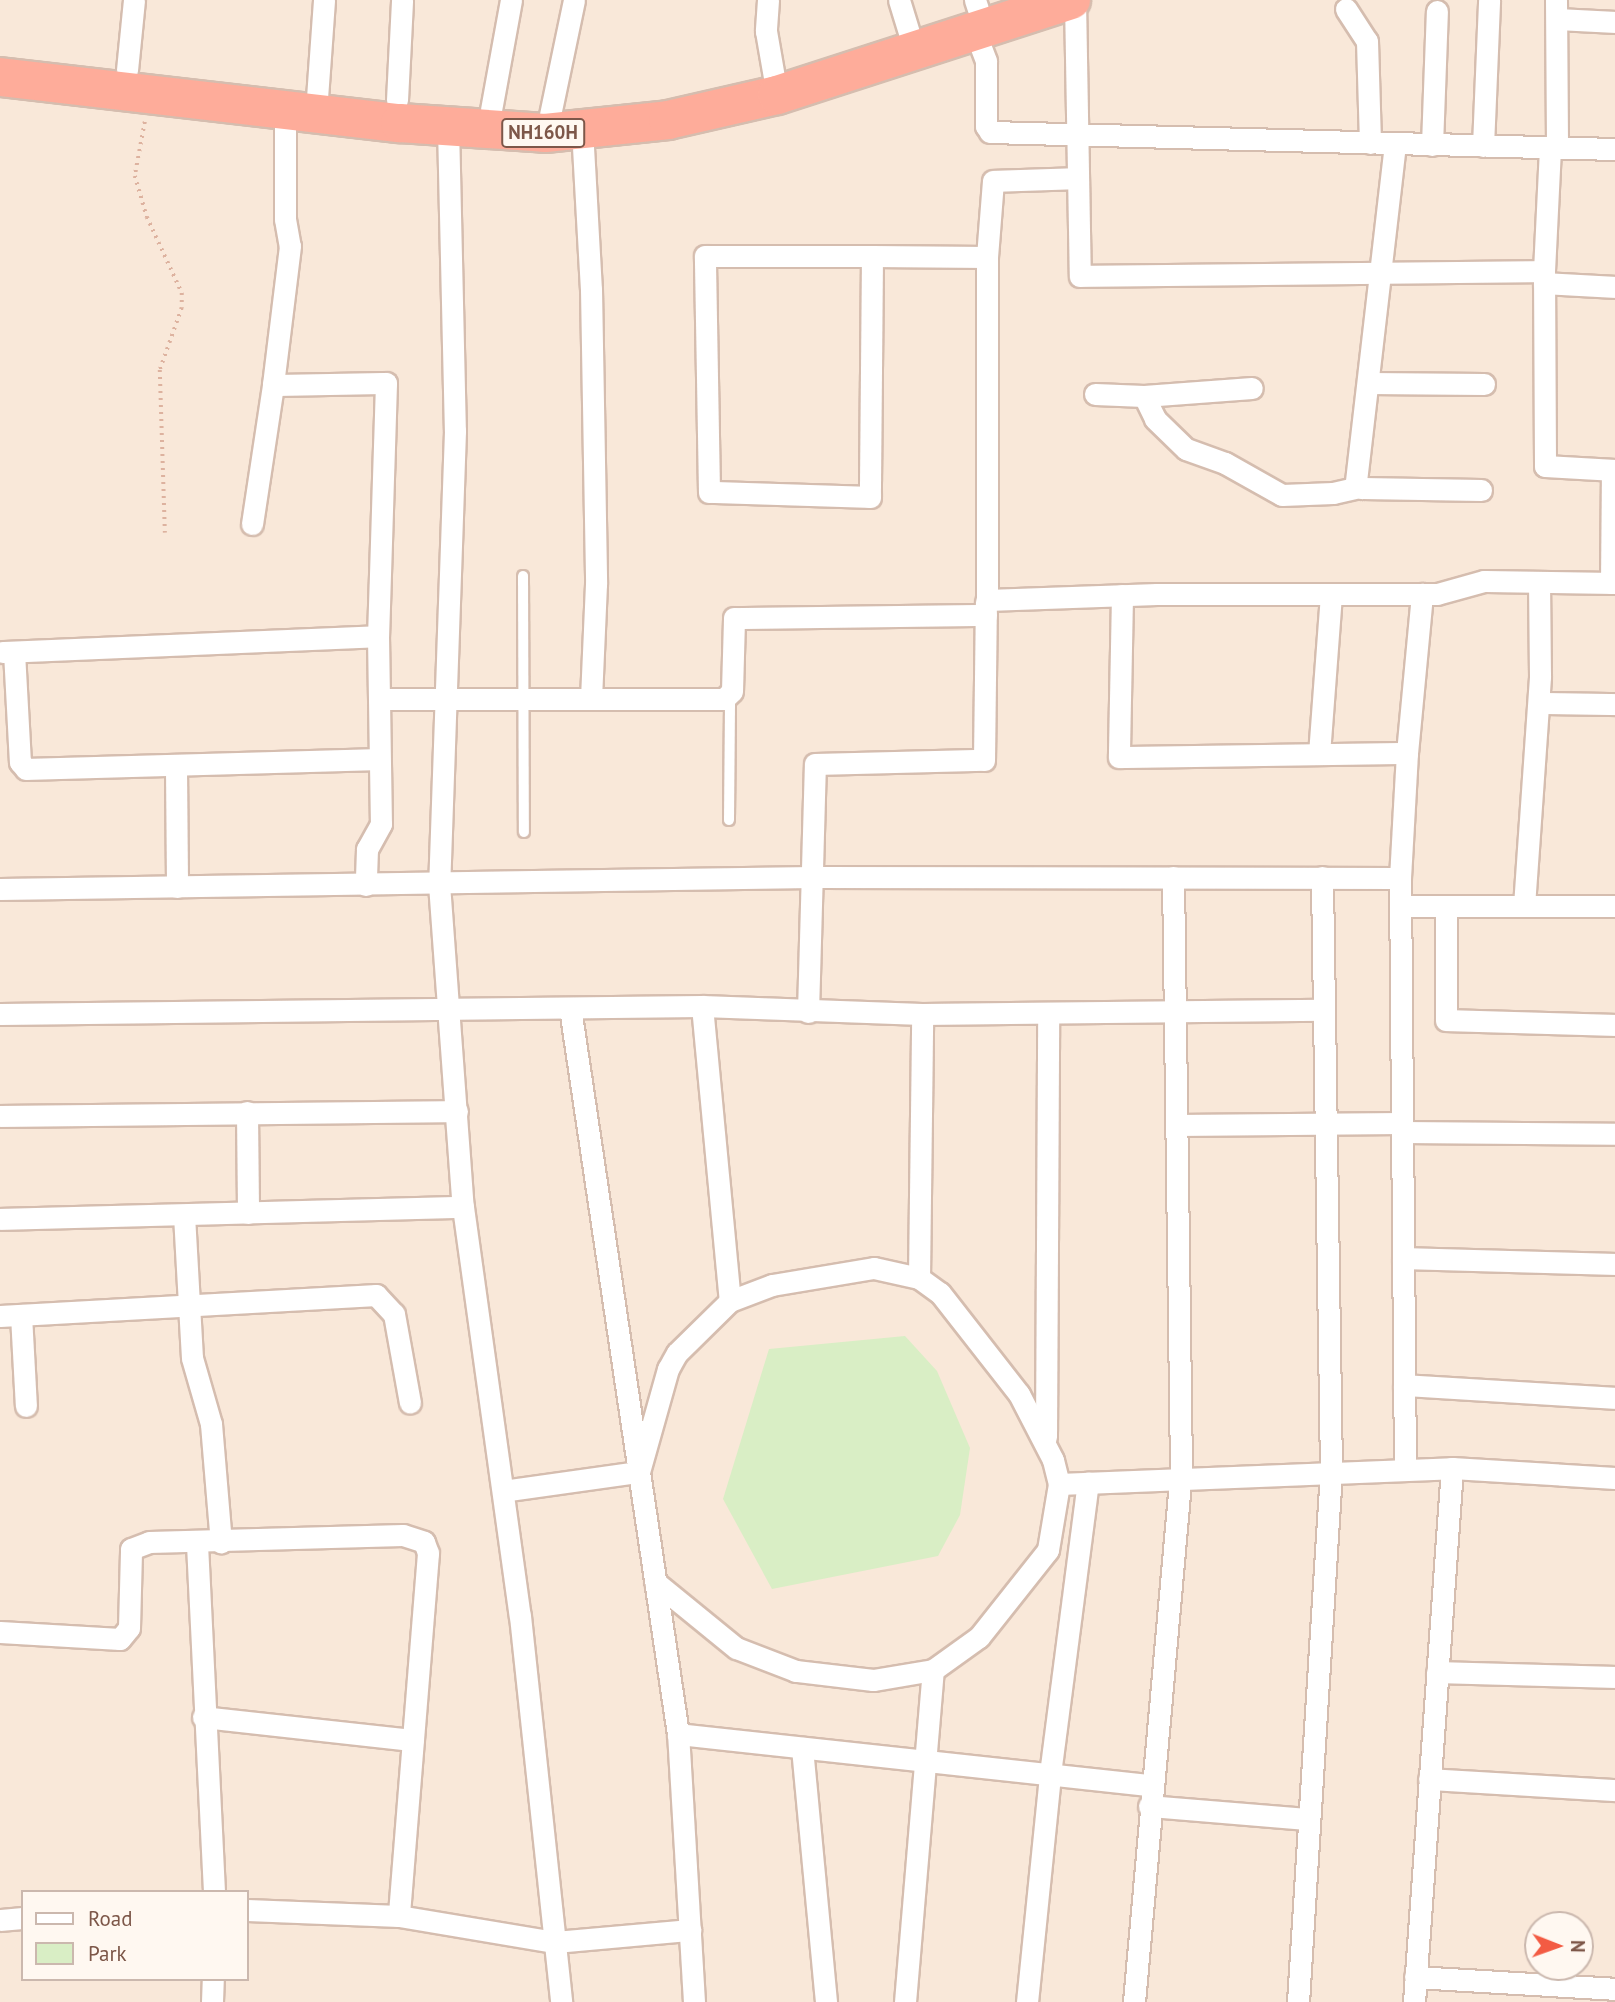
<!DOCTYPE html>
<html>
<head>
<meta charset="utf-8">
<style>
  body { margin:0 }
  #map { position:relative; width:1615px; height:2002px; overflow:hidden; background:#fef4e9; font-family:"PT Sans",sans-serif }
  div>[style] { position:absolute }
  .residential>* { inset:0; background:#f9e8d9 }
  .green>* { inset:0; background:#d9eec5 }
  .path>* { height:3.5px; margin-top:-1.75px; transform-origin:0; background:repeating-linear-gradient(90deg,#ddb29f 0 2px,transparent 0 7px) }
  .roads { filter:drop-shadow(2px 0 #d5bdaf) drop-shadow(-2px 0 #d5bdaf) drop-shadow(0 2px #d5bdaf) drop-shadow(0 -2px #d5bdaf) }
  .lane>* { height:10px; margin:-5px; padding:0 5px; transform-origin:5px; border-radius:5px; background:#fff }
  .street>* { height:21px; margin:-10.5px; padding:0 10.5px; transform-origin:10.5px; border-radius:10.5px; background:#fff }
  .highway>* { height:38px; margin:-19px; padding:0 19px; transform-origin:19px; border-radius:19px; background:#feac9a }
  span { translate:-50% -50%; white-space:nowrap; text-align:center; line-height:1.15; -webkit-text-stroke:5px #fff8f1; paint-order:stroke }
  .shield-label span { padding:2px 5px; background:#fff8f1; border:2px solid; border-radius:5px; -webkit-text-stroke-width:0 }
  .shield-label { font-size:19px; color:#7d5749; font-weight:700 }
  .legend { position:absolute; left:21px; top:1890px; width:228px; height:91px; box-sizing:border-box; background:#fff8f1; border:2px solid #cbb8ae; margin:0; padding:9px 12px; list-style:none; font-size:21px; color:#7d5749 }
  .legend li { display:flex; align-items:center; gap:14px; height:35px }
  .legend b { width:35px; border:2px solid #cbb8ae }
  .north { position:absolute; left:1524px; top:1911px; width:70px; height:70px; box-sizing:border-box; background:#fff8f1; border:2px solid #cbb8ae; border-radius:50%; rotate:91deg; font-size:19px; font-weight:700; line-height:28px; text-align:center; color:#7d5749 }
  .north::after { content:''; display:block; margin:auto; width:24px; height:32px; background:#f35b43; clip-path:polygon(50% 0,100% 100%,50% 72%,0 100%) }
</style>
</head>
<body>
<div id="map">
  <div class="residential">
    <div style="clip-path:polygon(evenodd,0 0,1615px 0,1615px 2002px,0 2002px,0 0,23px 1892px,247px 1892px,247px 1979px,23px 1979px,23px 1892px,0 0,1538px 1925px,1580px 1925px,1580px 1967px,1538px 1967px,1538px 1925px)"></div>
  </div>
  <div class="green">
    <div style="clip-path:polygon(905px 1336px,937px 1371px,970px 1448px,960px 1515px,938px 1556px,772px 1589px,723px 1499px,769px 1349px)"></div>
  </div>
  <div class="path">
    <div style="left:145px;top:122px;width:55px;rotate:100.5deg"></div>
    <div style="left:135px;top:176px;width:43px;rotate:73.7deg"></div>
    <div style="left:147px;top:217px;width:84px;rotate:65.3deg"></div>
    <div style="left:182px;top:293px;width:15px;rotate:90deg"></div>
    <div style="left:182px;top:308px;width:66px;rotate:109.5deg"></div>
    <div style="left:160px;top:370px;width:163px;rotate:88.2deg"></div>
  </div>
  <div class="roads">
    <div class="lane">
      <div style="left:523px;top:576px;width:256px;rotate:89.8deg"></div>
      <div style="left:729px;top:820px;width:123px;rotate:-89.5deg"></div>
    </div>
    <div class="street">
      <div style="left:768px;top:0;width:31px;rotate:94deg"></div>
      <div style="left:766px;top:31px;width:65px;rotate:80.2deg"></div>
      <div style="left:899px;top:0;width:34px;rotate:73deg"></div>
      <div style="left:975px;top:0;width:9px;rotate:72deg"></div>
      <div style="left:1075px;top:0;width:276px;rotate:89deg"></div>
      <div style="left:1080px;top:276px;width:464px;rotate:-0.6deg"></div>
      <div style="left:1544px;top:271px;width:124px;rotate:-87.2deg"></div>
      <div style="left:1556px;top:0;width:148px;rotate:89.6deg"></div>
      <div style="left:1346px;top:9px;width:38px;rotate:57deg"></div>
      <div style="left:1367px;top:41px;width:102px;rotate:88.3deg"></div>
      <div style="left:1558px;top:19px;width:57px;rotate:3deg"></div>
      <div style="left:975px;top:32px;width:31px;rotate:69deg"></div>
      <div style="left:986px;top:61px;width:65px;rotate:90deg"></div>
      <div style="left:986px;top:126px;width:7px;rotate:56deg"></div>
      <div style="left:990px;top:132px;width:625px;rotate:1.56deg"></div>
      <div style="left:127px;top:70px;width:70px;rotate:-84.3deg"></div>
      <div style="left:397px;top:100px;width:100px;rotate:-87.1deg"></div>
      <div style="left:285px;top:107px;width:112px;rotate:90deg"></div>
      <div style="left:285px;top:219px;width:27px;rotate:80deg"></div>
      <div style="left:290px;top:246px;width:140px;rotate:97deg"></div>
      <div style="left:273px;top:385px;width:113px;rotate:-1deg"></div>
      <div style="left:386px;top:383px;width:253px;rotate:91.8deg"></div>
      <div style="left:378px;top:636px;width:188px;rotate:89.1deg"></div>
      <div style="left:381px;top:824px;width:29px;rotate:119deg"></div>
      <div style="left:367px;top:849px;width:36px;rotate:92deg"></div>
      <div style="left:491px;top:110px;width:112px;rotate:-79.7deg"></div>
      <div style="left:316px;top:112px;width:112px;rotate:-85.9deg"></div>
      <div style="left:550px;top:115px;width:117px;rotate:-78.2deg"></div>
      <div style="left:448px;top:126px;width:305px;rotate:88.7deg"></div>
      <div style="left:455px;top:431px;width:453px;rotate:92deg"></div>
      <div style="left:439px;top:884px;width:324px;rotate:85.8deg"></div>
      <div style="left:463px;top:1207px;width:413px;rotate:82.1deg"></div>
      <div style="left:520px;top:1616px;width:388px;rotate:83.9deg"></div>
      <div style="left:582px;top:129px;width:160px;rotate:86.8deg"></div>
      <div style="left:591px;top:289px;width:295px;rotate:89deg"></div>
      <div style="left:596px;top:584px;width:114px;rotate:92.5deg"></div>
      <div style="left:1395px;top:144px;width:341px;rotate:96.6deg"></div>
      <div style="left:1356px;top:483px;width:8px;rotate:40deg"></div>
      <div style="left:1362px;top:488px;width:119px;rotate:1deg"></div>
      <div style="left:1432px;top:145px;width:134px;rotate:-87.9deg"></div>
      <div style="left:1483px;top:146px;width:146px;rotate:-87.6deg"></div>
      <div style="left:872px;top:256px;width:241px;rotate:90.5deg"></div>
      <div style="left:870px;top:497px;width:161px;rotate:-178.2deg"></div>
      <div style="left:709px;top:492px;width:236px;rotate:-91deg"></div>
      <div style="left:705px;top:256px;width:167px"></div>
      <div style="left:872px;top:256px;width:115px;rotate:0.5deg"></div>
      <div style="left:987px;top:257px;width:343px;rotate:90deg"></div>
      <div style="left:987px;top:600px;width:170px;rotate:-2deg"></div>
      <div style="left:1157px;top:594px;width:280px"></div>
      <div style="left:1437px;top:594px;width:49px;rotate:-15.5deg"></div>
      <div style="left:1484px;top:581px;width:131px;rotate:0.9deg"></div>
      <div style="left:987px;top:257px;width:76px;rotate:-85.5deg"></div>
      <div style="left:993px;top:181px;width:85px;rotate:-2deg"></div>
      <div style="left:1544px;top:271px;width:195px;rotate:89.7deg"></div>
      <div style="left:1545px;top:466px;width:70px;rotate:3.3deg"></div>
      <div style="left:1544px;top:283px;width:71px;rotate:3.2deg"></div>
      <div style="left:1368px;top:383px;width:116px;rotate:0.5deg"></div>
      <div style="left:1095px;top:394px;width:49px;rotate:2.3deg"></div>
      <div style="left:1144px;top:396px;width:25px;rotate:64deg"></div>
      <div style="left:1155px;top:419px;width:43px;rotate:44.1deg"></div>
      <div style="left:1186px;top:449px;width:41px;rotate:19.7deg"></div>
      <div style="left:1225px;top:463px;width:65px;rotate:29.3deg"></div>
      <div style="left:1282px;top:495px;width:51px;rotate:-2.2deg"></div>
      <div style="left:1333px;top:493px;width:26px;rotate:-13deg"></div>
      <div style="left:1144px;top:396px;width:108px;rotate:-4.2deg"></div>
      <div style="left:252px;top:524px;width:141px;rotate:-81.4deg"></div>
      <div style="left:1611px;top:583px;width:113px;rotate:-89.5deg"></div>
      <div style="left:1122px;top:595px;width:162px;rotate:91.1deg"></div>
      <div style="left:1119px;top:757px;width:288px;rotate:-0.8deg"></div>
      <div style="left:1407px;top:753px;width:160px;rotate:-84.6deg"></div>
      <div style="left:2px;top:652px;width:376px;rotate:-2.4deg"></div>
      <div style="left:14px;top:652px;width:110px;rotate:86.9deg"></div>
      <div style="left:20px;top:762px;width:9px;rotate:49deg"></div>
      <div style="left:26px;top:769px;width:353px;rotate:-1.6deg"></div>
      <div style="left:379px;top:699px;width:345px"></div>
      <div style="left:724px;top:699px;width:11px;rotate:-45deg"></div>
      <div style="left:732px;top:691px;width:73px;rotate:-88.4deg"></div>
      <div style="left:734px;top:618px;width:252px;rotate:-0.7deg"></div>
      <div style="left:1539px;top:703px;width:76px;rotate:0.8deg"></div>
      <div style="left:1319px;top:754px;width:160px;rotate:-85.7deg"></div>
      <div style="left:176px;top:768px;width:119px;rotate:89.5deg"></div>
      <div style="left:1400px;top:878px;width:125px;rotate:-86.8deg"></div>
      <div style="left:0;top:889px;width:813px;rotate:-0.85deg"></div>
      <div style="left:813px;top:877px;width:587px;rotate:0.1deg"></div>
      <div style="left:1400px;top:878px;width:592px;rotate:89.52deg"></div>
      <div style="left:1400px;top:906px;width:215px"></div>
      <div style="left:1446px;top:906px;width:114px;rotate:90deg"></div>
      <div style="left:1446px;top:1020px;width:169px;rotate:1.7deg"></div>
      <div style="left:1524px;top:906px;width:231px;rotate:-86deg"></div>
      <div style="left:1540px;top:676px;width:94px;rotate:-90.6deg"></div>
      <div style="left:702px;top:1006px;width:296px;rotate:84.6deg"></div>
      <div style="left:570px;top:1008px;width:734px;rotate:81.54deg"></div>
      <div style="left:808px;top:1012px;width:248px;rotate:-88.4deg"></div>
      <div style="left:815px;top:764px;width:169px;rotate:-1.4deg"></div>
      <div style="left:984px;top:760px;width:158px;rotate:-89.3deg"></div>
      <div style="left:0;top:1014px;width:702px;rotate:-0.65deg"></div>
      <div style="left:702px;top:1006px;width:220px;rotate:2.1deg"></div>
      <div style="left:922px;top:1014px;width:402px;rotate:-0.6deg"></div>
      <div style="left:247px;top:1112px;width:101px;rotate:89.4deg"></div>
      <div style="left:0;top:1116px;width:457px;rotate:-0.6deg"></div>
      <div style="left:1176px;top:1125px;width:226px;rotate:-0.5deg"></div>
      <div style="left:1402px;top:1132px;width:213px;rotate:0.5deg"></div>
      <div style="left:184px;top:1215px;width:143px;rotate:86.8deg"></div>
      <div style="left:192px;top:1358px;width:69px;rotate:73.9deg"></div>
      <div style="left:211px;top:1424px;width:119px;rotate:85.2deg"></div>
      <div style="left:0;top:1219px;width:463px;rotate:-1.5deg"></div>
      <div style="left:1403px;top:1258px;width:212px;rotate:1.6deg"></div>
      <div style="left:919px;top:1278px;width:264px;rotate:-89.3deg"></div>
      <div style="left:21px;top:1315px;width:91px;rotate:86.9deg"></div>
      <div style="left:0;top:1316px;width:377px;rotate:-3.2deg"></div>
      <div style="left:376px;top:1295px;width:26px;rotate:47deg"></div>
      <div style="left:394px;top:1314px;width:90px;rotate:79.8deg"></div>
      <div style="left:1404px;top:1385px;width:211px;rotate:3.5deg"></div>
      <div style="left:1046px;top:1437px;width:423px;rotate:-89.7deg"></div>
      <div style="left:1452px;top:1468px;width:163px;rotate:3.5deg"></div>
      <div style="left:1059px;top:1484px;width:393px;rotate:-2.3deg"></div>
      <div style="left:1452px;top:1468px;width:535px;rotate:94.07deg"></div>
      <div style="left:503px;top:1491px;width:137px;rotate:-8deg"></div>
      <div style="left:639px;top:1472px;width:107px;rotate:-74.3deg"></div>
      <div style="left:668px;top:1369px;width:18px;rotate:-61deg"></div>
      <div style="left:677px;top:1353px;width:74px;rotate:-44.5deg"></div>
      <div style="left:730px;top:1301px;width:45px;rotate:-20.9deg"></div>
      <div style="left:772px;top:1285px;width:103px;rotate:-9.5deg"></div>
      <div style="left:874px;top:1268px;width:46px;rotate:12.5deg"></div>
      <div style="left:919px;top:1278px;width:26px;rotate:36deg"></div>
      <div style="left:940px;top:1293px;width:128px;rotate:52deg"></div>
      <div style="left:1019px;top:1394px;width:74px;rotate:62.7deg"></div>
      <div style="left:1053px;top:1460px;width:25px;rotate:76deg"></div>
      <div style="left:1059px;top:1484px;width:67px;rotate:99.5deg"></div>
      <div style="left:1048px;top:1550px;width:111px;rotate:128.4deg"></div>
      <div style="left:979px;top:1637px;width:57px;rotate:144.3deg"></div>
      <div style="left:933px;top:1670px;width:61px;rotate:170.5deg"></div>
      <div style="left:873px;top:1680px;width:78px;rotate:-173.3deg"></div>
      <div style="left:796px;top:1671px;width:64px;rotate:-159deg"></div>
      <div style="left:736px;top:1648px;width:104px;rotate:-140.8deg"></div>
      <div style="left:197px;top:1544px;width:348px;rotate:87.2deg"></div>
      <div style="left:0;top:1632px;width:120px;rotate:3.3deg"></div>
      <div style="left:120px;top:1639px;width:14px;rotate:-51deg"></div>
      <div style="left:129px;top:1628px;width:79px;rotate:-88.5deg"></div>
      <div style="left:131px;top:1549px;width:19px;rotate:-21deg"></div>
      <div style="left:149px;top:1542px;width:254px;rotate:-1.6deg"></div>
      <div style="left:403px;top:1535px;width:22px;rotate:18deg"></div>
      <div style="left:424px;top:1542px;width:12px;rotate:70deg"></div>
      <div style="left:428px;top:1553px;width:364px;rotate:94.6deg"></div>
      <div style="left:1437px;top:1672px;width:178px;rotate:1.6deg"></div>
      <div style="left:203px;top:1717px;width:211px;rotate:6.3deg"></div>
      <div style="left:802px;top:1748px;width:255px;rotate:84.6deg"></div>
      <div style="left:1429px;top:1779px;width:186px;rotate:3.4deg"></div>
      <div style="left:1149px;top:1806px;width:160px;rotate:4.7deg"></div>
      <div style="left:247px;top:1910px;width:152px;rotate:2.3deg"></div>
      <div style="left:399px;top:1916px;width:158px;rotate:9.5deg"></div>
      <div style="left:555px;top:1942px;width:136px;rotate:-5.1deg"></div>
      <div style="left:0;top:1920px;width:23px;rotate:-5deg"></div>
      <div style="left:1415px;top:1977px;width:200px;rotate:3.4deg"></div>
      <div style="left:212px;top:2002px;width:23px;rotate:-88deg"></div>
      <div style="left:694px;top:2002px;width:268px;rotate:-93.4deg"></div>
      <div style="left:678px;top:1734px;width:476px;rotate:6.2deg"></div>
      <div style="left:905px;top:2002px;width:333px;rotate:-85.2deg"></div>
      <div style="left:1027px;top:2002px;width:229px;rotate:-84.2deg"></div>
      <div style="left:1050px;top:1774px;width:294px;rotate:-82.6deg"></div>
      <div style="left:1134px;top:2002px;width:533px;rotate:-84.94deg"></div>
      <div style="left:1181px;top:1471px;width:594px;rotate:-90.77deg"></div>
      <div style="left:1298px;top:2002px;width:531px;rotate:-86.44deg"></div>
      <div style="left:1331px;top:1472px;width:595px;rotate:-90.87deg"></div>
    </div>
    <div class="highway">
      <div style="left:0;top:77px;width:403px;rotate:6.6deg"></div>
      <div style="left:400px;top:123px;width:145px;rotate:3.9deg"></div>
      <div style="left:545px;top:133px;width:124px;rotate:-6deg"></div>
      <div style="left:668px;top:120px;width:112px;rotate:-12.9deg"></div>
      <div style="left:777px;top:95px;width:309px;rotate:-17.9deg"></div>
    </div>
  </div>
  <div class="shield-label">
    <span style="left:543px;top:133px">NH160H</span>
  </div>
  <ul class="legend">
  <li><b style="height:9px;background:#fff"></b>Road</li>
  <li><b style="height:19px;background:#d9eec5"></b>Park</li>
  </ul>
  <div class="north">N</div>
</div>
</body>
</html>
